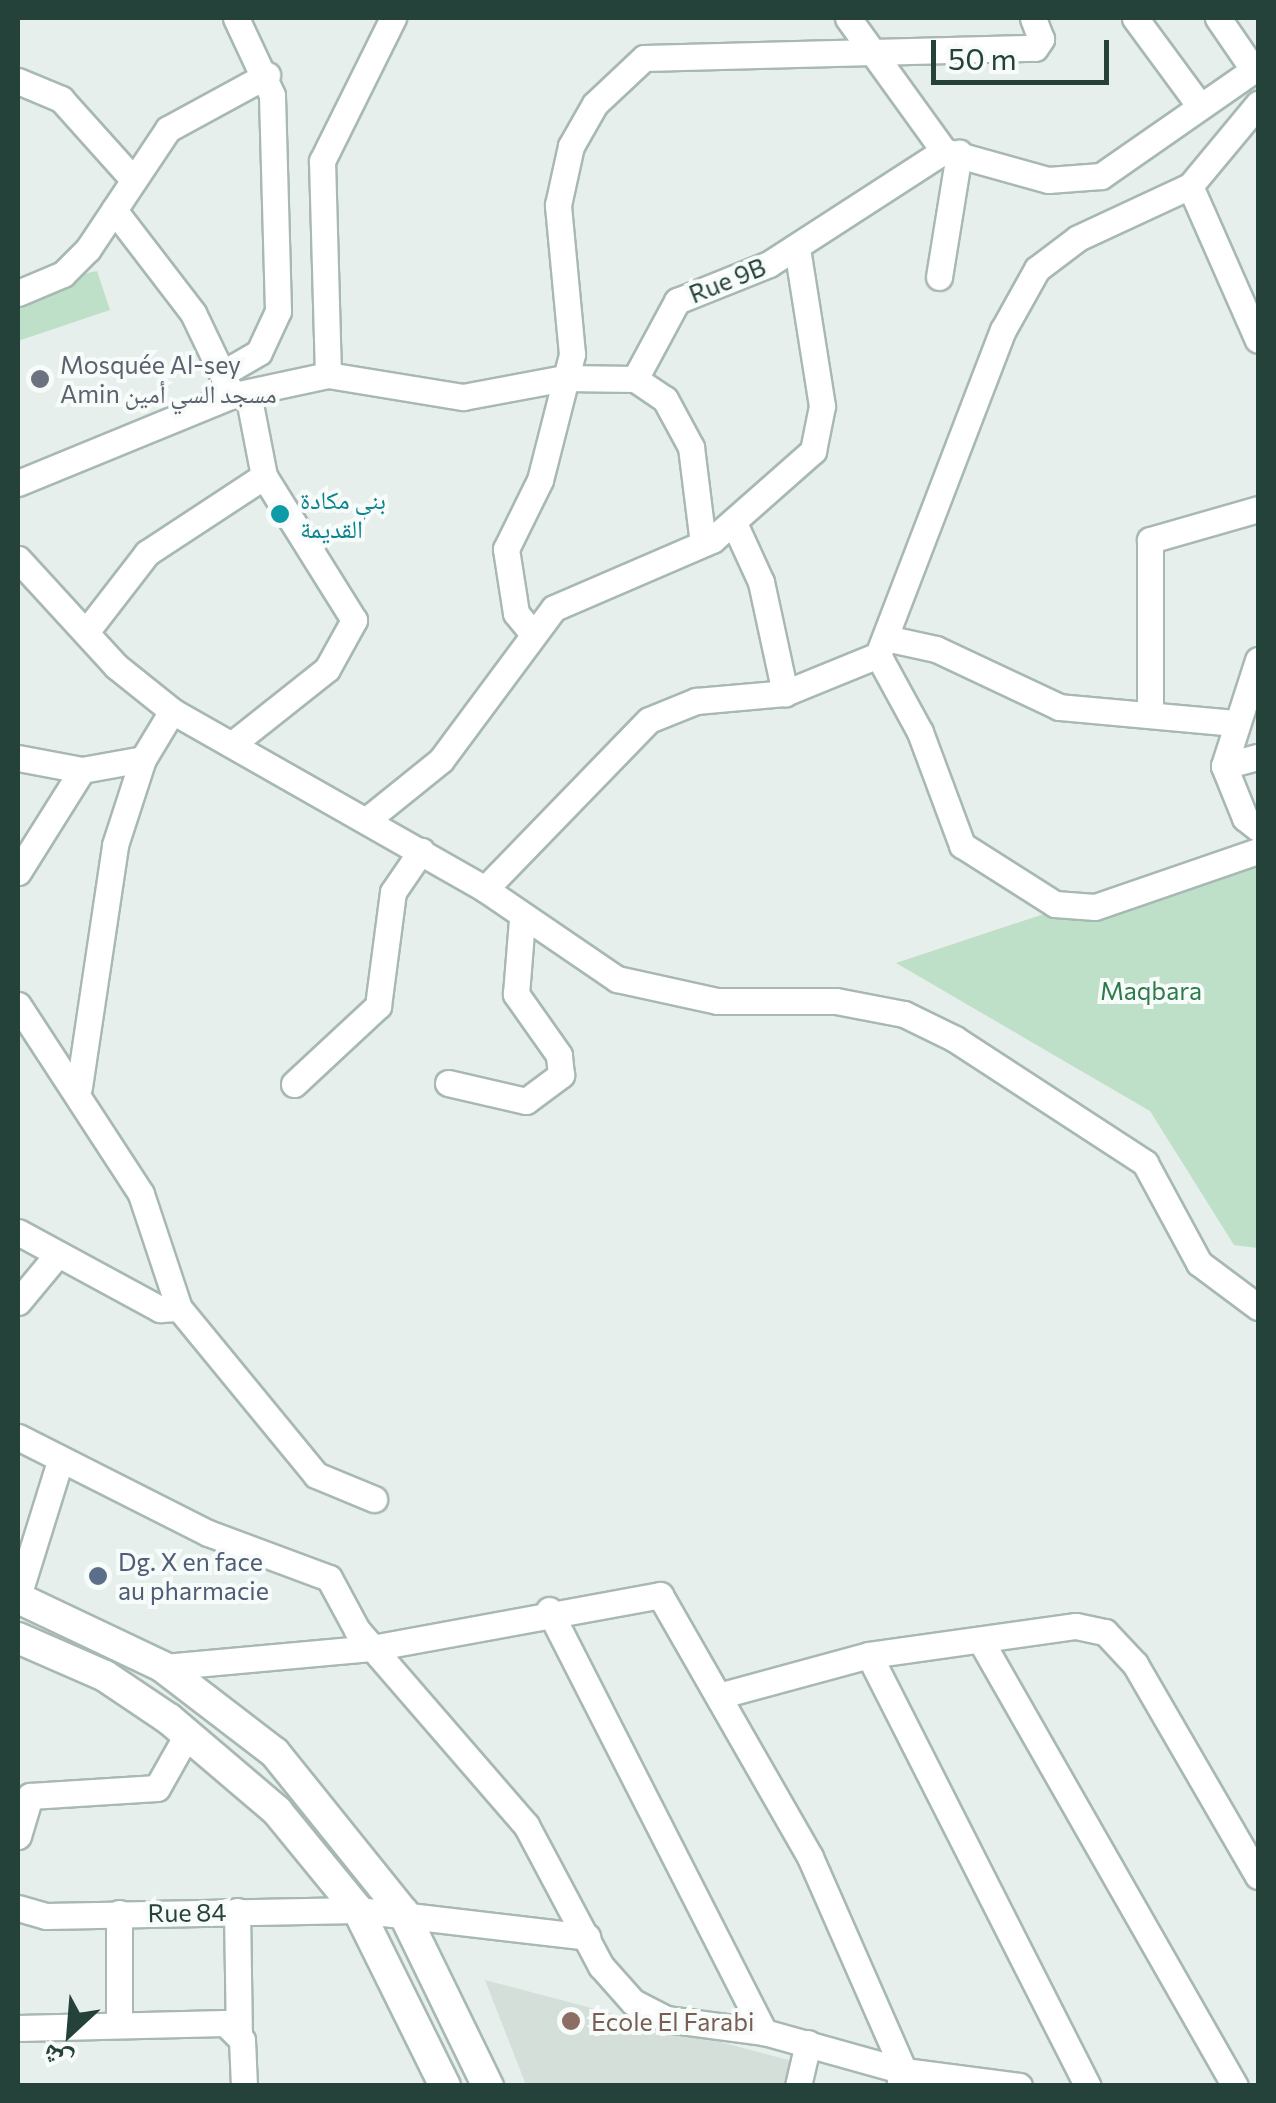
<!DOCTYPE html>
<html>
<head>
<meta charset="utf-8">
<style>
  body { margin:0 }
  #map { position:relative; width:1276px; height:2103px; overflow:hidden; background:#e6efeb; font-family:Commissioner,"Noto Naskh Arabic",sans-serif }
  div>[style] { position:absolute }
  .built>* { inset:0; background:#d4dfda }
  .green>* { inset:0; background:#bfe0c8 }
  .roads { filter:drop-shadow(2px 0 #a8b8b2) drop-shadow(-2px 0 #a8b8b2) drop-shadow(0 2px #a8b8b2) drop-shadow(0 -2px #a8b8b2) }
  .minor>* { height:25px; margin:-12.5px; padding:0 12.5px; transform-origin:12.5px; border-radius:12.5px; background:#fff }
  .tertiary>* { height:30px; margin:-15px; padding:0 15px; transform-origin:15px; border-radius:15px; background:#fff }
  .dots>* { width:28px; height:28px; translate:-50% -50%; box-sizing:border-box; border:5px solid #f7fbf9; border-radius:50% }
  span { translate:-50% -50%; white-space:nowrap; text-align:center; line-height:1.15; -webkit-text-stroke:8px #f7fbf9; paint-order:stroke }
  .street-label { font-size:25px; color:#24423a }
  .worship-label { font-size:25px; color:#5b616d }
  .left { translate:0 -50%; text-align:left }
  .culture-label { font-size:25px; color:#0d838f }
  .park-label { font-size:25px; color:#2d7a4b }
  .service-label { font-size:25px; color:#4e5e75 }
  .education-label { font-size:25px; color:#785e54 }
  .frame { position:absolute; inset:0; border:20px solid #24423a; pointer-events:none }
  .north { position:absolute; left:20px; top:1983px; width:100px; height:100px; -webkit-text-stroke:8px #f7fbf9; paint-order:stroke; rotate:206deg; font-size:28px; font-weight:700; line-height:40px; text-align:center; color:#24423a }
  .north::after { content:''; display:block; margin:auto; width:35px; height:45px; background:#24423a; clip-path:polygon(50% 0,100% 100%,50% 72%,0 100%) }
  .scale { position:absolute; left:931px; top:40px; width:178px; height:45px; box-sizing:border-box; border:5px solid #24423a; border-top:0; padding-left:12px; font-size:30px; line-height:35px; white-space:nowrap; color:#24423a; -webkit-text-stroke:8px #f7fbf9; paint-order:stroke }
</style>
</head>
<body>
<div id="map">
  <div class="built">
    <div style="clip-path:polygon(485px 1980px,796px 2062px,790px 2085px,526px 2085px)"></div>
  </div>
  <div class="green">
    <div style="clip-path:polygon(97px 271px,110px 310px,18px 341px,18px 288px)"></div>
    <div style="clip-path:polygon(1258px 843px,1258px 1248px,1234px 1245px,1150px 1111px,896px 963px)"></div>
  </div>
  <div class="roads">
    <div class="minor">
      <div style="left:848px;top:18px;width:164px;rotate:54.2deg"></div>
      <div style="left:1135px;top:18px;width:104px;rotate:53.6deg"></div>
      <div style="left:1218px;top:18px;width:62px;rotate:55.5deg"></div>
      <div style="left:18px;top:81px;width:47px;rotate:22.7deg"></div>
      <div style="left:61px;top:99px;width:106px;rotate:48.1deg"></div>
      <div style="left:1190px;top:186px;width:168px;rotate:66.2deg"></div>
      <div style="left:114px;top:210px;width:130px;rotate:52.5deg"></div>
      <div style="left:193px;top:313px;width:81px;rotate:64.4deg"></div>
      <div style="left:939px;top:277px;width:126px;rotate:-80.8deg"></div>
      <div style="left:18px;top:293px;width:49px;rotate:-22.9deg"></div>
      <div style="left:63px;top:274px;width:35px;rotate:-45deg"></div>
      <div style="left:88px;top:249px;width:144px;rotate:-56.3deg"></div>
      <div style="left:168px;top:129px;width:113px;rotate:-28.6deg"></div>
      <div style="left:225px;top:372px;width:39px;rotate:-30deg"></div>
      <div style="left:259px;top:352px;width:45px;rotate:-65.1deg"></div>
      <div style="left:278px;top:311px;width:216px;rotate:-91.6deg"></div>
      <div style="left:272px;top:95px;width:85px;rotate:-115.1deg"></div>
      <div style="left:328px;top:375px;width:214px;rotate:-91.6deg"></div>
      <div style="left:322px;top:161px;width:160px;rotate:-63.6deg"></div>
      <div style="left:635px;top:379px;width:36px;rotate:34deg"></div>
      <div style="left:665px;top:399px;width:55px;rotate:61.6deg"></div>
      <div style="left:691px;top:447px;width:97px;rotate:82.9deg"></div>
      <div style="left:18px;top:483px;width:229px;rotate:-22.3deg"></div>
      <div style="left:230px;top:396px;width:100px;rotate:-12.1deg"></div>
      <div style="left:328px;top:375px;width:137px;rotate:9.3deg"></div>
      <div style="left:463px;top:397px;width:104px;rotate:-10.6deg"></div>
      <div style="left:565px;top:378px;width:70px;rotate:0.8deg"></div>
      <div style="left:635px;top:379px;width:89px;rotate:-61.7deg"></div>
      <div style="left:677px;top:301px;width:99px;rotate:-21.9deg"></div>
      <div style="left:769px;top:264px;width:208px;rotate:-32.9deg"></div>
      <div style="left:944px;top:151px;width:108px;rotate:15.6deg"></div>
      <div style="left:1048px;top:180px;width:53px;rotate:-4.3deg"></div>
      <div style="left:1101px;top:176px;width:191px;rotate:-34.8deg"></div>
      <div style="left:734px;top:523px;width:65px;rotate:65.4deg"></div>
      <div style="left:761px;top:582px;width:114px;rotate:77.8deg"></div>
      <div style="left:18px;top:559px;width:145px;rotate:47.5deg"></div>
      <div style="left:116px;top:666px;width:72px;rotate:38.8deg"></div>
      <div style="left:172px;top:711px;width:360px;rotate:29.6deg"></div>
      <div style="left:485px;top:889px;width:160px;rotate:34.3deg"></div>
      <div style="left:617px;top:979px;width:102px;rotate:12.4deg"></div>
      <div style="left:717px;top:1001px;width:119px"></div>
      <div style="left:836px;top:1001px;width:69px;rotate:10.8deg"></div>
      <div style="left:904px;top:1014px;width:57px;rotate:26.1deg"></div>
      <div style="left:955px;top:1039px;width:227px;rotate:33.1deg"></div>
      <div style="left:1145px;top:1163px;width:114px;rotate:61.6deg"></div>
      <div style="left:1199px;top:1263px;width:74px;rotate:36.7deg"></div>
      <div style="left:86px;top:632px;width:100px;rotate:-52.3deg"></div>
      <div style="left:147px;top:553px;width:140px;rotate:-33.3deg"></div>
      <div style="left:533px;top:634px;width:27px;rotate:-129deg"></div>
      <div style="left:516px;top:613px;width:65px;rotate:-98.9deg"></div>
      <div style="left:506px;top:549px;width:77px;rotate:-63.8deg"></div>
      <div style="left:540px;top:480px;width:130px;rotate:-75.7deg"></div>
      <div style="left:572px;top:354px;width:150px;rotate:-95.4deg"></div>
      <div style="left:558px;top:205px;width:60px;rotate:-77.6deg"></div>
      <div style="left:571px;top:146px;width:48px;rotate:-60.3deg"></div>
      <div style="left:595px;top:104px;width:67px;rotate:-43.2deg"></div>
      <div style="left:644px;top:58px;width:391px;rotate:-1.5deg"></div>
      <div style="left:1035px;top:48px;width:11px;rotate:-56deg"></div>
      <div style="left:1041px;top:39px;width:22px;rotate:-111deg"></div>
      <div style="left:890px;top:639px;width:47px;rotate:12.3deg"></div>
      <div style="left:936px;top:649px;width:136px;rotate:25.2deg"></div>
      <div style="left:1059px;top:707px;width:178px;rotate:5.2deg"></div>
      <div style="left:878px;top:655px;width:88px;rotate:61.4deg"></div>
      <div style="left:920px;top:732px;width:121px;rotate:69.6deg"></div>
      <div style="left:962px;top:845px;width:110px;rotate:32.4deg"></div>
      <div style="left:1055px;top:904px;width:40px;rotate:4.3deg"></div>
      <div style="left:1095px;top:907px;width:172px;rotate:-19deg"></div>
      <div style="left:1258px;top:660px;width:111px;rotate:107.8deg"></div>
      <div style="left:1224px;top:766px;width:56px;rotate:68deg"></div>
      <div style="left:1245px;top:818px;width:16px;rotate:38deg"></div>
      <div style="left:1150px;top:715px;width:175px;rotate:-90deg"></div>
      <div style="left:1150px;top:540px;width:112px;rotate:-16deg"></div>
      <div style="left:235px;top:742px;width:117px;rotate:-38.4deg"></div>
      <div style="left:327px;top:669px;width:56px;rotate:-61.1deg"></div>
      <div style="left:354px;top:620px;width:170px;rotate:-122deg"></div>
      <div style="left:264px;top:476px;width:84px;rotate:-101deg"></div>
      <div style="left:18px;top:758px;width:65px;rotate:10.6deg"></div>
      <div style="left:82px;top:770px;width:62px;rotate:-10.2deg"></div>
      <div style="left:1224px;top:766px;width:35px;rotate:-15deg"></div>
      <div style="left:368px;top:819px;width:94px;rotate:-38.9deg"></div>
      <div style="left:441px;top:760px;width:189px;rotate:-53.4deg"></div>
      <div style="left:554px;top:608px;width:172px;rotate:-23.3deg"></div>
      <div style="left:712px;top:540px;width:135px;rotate:-41.4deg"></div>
      <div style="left:813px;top:451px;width:46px;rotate:-78.7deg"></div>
      <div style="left:822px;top:406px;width:160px;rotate:-99deg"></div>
      <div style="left:18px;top:872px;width:120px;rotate:-57.9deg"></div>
      <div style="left:485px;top:889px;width:235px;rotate:-45.9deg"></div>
      <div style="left:649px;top:720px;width:51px;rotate:-22deg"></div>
      <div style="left:696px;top:701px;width:89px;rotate:-5.1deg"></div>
      <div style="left:785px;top:693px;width:100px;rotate:-22.2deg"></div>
      <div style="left:878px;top:655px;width:348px;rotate:-69deg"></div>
      <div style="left:1003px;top:330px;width:70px;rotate:-60.9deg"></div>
      <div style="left:1037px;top:269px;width:51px;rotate:-37.1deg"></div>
      <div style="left:1078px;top:238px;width:123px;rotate:-24.9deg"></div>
      <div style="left:1190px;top:186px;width:107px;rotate:-50.3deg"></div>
      <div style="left:18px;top:1005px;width:225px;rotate:56.9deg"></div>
      <div style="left:141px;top:1194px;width:120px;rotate:71.6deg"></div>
      <div style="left:448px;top:1083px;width:80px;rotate:13deg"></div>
      <div style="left:526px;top:1101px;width:44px;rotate:-36.6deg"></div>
      <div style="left:561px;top:1075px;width:20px;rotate:-96deg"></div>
      <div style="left:559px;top:1055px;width:75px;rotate:-125.2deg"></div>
      <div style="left:516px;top:994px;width:75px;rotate:-85.4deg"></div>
      <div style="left:294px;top:1084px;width:115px;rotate:-42.9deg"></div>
      <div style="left:378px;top:1006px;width:115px;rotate:-82.5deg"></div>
      <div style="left:393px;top:892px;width:50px;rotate:-55.7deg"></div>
      <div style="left:79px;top:1087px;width:245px;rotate:-81.5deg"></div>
      <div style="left:115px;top:845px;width:90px;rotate:-72deg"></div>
      <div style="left:143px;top:759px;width:56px;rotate:-58.9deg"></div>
      <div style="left:18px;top:1232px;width:162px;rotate:28.5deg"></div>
      <div style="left:160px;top:1309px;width:19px;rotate:-3deg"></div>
      <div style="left:179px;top:1308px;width:216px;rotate:50.6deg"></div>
      <div style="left:316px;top:1475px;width:63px;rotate:22.5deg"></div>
      <div style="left:18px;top:1302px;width:62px;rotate:-50.2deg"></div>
      <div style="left:18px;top:1437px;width:213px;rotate:26.8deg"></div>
      <div style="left:208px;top:1533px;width:129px;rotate:20.4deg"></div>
      <div style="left:329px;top:1578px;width:59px;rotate:61.7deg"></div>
      <div style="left:357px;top:1630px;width:258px;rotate:49.1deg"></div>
      <div style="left:526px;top:1825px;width:160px;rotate:62deg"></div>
      <div style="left:601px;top:1966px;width:48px;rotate:48.4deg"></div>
      <div style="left:633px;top:2002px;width:37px;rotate:27deg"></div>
      <div style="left:666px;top:2019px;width:99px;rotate:7.6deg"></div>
      <div style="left:764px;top:2032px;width:145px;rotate:15.6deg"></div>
      <div style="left:904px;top:2071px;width:116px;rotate:7.4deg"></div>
      <div style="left:18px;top:1596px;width:141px;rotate:-72.7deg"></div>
      <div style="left:549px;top:1610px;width:474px;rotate:63deg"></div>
      <div style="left:982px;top:1643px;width:510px;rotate:60.27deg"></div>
      <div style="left:869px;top:1655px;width:483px;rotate:63.1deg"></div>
      <div style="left:163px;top:1667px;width:210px;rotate:-5.2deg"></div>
      <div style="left:372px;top:1648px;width:293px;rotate:-10.4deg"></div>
      <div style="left:660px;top:1595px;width:302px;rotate:60.2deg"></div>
      <div style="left:810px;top:1857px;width:234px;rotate:66.3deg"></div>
      <div style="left:904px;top:2071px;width:12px;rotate:110deg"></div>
      <div style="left:722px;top:1695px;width:152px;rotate:-15.2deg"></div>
      <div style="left:869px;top:1655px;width:209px;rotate:-8deg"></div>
      <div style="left:1076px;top:1626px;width:30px;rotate:12deg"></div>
      <div style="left:1105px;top:1632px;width:44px;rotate:46.8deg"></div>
      <div style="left:1135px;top:1664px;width:245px;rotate:59.9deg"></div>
      <div style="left:18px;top:1836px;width:42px;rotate:-73.3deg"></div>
      <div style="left:30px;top:1796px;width:127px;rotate:-3.6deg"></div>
      <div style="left:157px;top:1788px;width:63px;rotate:-60.6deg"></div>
      <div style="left:18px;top:1908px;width:29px;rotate:16deg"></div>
      <div style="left:46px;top:1916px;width:312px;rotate:-1.1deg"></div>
      <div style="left:358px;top:1910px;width:231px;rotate:6.7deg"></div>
      <div style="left:237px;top:1911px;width:121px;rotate:89.1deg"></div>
      <div style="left:119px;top:2025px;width:112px;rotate:-90deg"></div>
      <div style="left:18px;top:2028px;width:207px;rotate:-1.4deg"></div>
      <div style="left:225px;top:2023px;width:24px;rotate:45deg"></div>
      <div style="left:242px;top:2040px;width:46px;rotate:87.5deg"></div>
      <div style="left:798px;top:2086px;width:44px;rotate:-76.9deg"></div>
    </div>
    <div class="tertiary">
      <div style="left:18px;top:1598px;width:161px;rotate:25.4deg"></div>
      <div style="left:163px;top:1667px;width:141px;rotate:37.5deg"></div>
      <div style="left:275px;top:1753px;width:204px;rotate:51.2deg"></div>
      <div style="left:403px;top:1912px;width:194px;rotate:64deg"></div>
      <div style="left:18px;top:1638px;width:95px;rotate:23.6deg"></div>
      <div style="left:105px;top:1676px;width:77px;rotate:33.9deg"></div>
      <div style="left:169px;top:1719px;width:142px;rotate:40.4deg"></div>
      <div style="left:277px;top:1811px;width:128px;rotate:50.7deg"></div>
      <div style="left:358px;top:1910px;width:196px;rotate:63.7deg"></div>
    </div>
  </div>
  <div class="dots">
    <div style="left:40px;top:379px;background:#6b7280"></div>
    <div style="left:280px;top:514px;background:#0f9aa8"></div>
    <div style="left:98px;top:1576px;background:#5c6f8a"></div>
    <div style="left:571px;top:2021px;background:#8d6e63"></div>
  </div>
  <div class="street-label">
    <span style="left:727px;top:280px;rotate:-22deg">Rue 9B</span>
    <span style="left:187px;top:1912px;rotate:-1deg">Rue 84</span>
  </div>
  <div class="worship-label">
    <span class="left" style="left:60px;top:379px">Mosquée Al-sey<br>Amin مسجد السي أمين</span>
  </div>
  <div class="culture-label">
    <span class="left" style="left:300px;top:514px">بني مكادة<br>القديمة</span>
  </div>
  <div class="park-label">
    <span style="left:1151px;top:990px">Maqbara</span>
  </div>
  <div class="service-label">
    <span class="left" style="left:118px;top:1576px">Dg. X en face<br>au pharmacie</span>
  </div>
  <div class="education-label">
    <span class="left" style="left:591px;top:2021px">Ecole El Farabi</span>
  </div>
  <div class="frame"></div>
  <div class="north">ش</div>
  <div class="scale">50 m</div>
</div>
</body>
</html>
